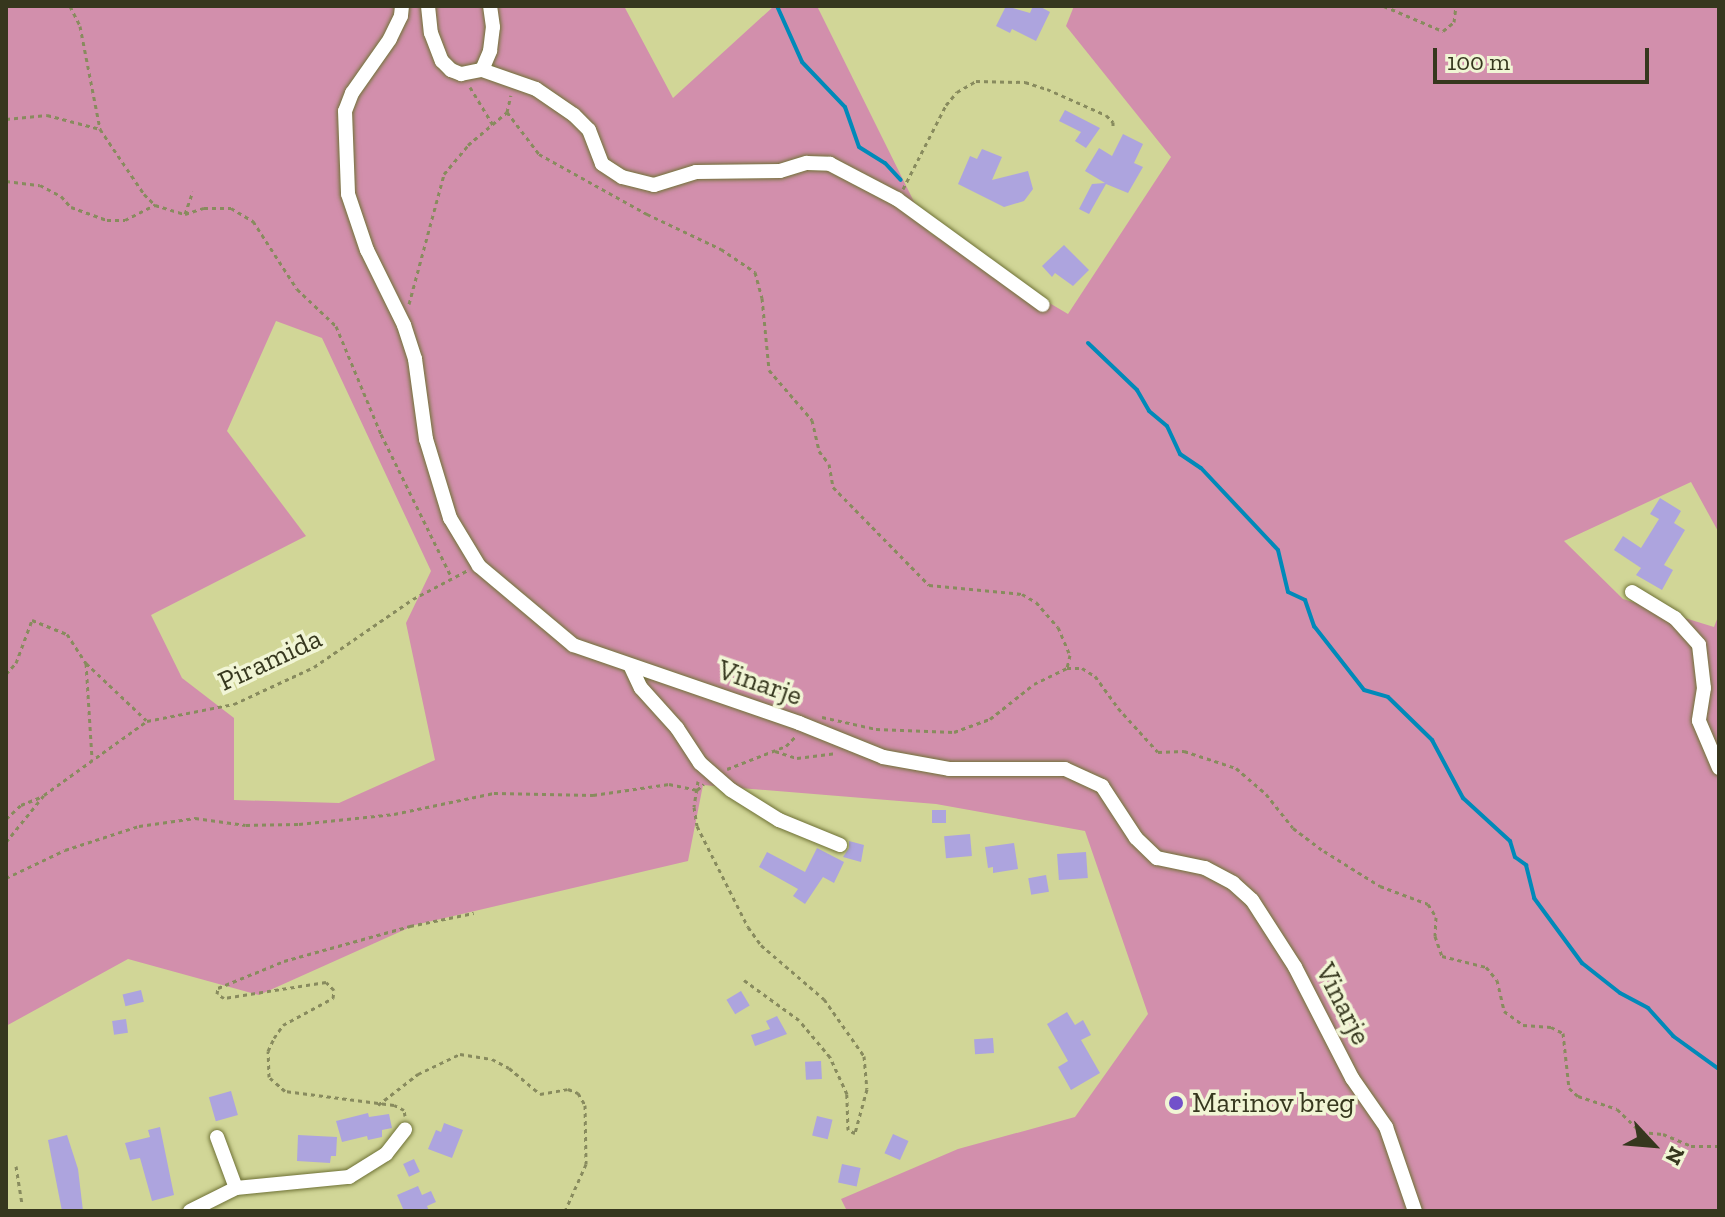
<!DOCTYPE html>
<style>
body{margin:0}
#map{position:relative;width:1725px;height:1217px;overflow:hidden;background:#d1d697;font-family:"Zilla Slab",serif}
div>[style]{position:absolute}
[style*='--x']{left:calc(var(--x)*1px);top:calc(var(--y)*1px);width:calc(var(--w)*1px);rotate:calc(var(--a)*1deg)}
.green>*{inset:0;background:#d28fac}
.stream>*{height:4px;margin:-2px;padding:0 2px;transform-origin:2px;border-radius:2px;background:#008ab9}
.building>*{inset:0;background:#ada4de;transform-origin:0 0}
.path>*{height:3px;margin-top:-1.5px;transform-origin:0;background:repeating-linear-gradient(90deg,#888b5e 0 4px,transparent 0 8px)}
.roads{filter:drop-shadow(0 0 2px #6e7135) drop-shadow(0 0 2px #6e7135)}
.minor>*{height:14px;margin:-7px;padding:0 7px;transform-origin:7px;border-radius:7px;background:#fff}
.dots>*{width:22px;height:22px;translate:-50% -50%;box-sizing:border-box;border:4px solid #f1f5d5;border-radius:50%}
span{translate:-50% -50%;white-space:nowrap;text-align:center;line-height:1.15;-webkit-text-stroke:7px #f1f5d5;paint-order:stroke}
.street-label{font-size:28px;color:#36371e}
.poi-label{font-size:28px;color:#36371e}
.left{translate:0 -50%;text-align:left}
.frame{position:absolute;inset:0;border:8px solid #36371e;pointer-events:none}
.north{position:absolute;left:1613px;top:1105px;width:80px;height:80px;-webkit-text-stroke:6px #f1f5d5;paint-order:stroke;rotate:116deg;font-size:22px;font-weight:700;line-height:32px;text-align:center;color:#36371e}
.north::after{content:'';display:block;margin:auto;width:28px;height:36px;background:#36371e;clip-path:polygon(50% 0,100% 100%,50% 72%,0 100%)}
.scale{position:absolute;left:1433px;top:48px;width:216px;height:36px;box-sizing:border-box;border:4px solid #36371e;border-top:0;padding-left:10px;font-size:24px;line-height:28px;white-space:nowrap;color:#36371e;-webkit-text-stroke:6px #f1f5d5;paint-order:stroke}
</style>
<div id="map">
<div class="green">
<i style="clip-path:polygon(evenodd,6px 6px,624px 6px,673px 98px,774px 6px,817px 6px,929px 232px,1068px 314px,1171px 157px,1066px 26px,1074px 6px,1719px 6px,1719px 533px,1691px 482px,1564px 541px,1623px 599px,1714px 627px,1719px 614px,1719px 1211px,847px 1211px,841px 1199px,958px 1149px,1075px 1117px,1148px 1014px,1085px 831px,936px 804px,703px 785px,688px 861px,415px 925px,259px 995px,128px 959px,6px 1026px,6px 6px,276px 321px,322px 338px,431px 571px,406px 623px,435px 760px,339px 803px,234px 800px,234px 718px,182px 678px,151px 615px,306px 536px,227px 431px,276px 321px)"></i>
</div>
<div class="stream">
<i style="--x:777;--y:6;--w:61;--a:65.9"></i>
<i style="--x:802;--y:62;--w:62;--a:46.3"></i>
<i style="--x:845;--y:107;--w:42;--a:70.7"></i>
<i style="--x:859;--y:147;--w:31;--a:32"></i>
<i style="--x:885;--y:163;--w:23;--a:47"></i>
<i style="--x:1088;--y:343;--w:68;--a:43.8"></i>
<i style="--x:1137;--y:390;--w:24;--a:60"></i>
<i style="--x:1149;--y:411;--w:23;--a:40"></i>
<i style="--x:1167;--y:426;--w:31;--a:65"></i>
<i style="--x:1180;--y:454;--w:25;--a:34"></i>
<i style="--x:1201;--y:468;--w:112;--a:46.8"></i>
<i style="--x:1278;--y:550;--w:43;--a:76.6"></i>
<i style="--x:1288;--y:592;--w:19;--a:25"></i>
<i style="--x:1305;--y:600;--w:28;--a:71"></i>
<i style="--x:1314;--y:626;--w:81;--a:52"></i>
<i style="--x:1364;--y:690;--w:25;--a:16"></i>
<i style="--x:1388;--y:697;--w:62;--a:44.3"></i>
<i style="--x:1432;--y:740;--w:66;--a:61.9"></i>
<i style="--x:1463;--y:798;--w:64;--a:42.5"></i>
<i style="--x:1510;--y:841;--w:17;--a:73"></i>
<i style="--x:1515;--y:857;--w:14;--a:36"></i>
<i style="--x:1526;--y:865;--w:34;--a:76"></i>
<i style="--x:1534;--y:898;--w:81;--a:53.6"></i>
<i style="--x:1582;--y:963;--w:48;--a:38.3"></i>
<i style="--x:1620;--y:993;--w:32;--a:28"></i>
<i style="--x:1648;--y:1008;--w:38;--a:48"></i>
<i style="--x:1673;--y:1036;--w:57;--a:35.7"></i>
</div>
<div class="building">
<i style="clip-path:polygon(1006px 6px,1030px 13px,1033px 6px,1039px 6px,1050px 12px,1036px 41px,1012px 29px,1010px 33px,996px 26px)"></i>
<i style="clip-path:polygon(1065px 110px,1100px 128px,1086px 148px,1075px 141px,1081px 132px,1059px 121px)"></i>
<i style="clip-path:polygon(1123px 134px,1143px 144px,1134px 163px,1143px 167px,1128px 193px,1106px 184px,1089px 214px,1079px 209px,1092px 184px,1105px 183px,1085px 171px,1099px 148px,1112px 156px)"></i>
<i style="clip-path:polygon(982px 149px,1002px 157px,992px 180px,1028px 171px,1033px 189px,1024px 201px,1004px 207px,958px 184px,970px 156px,977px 159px)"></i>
<i style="clip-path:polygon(1064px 245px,1089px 270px,1073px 286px,1055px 273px,1052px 277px,1042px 266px)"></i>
<i style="clip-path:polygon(1660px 498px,1681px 511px,1674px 523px,1685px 530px,1664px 565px,1673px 570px,1662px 590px,1636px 575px,1641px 568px,1614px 550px,1623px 536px,1641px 548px,1659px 519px,1650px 514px)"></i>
<i style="left:932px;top:810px;width:14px;height:13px"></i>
<i style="left:970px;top:834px;width:22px;height:26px;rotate:85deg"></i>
<i style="clip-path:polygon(849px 841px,864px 845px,861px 862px,843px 857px,849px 848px)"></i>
<i style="clip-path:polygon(1014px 843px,1018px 869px,993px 873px,993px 867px,988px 868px,985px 847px)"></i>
<i style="clip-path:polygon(817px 848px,844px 862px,834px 883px,823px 877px,805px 904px,793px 896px,798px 889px,759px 867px,767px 852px,805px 872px)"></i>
<i style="left:1086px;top:852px;width:26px;height:29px;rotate:86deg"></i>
<i style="left:1046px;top:875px;width:17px;height:18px;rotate:80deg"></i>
<i style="left:141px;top:990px;width:12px;height:19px;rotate:76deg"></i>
<i style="left:741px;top:991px;width:17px;height:17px;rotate:59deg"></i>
<i style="clip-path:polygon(1067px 1012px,1075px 1025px,1083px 1020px,1091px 1035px,1081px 1040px,1100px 1073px,1071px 1090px,1058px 1067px,1068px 1061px,1047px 1024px)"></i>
<i style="clip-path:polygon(777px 1016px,787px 1034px,755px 1046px,751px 1035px,770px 1029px,766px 1021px)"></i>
<i style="left:126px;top:1019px;width:14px;height:14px;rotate:82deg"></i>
<i style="left:993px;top:1038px;width:15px;height:19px;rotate:86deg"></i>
<i style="left:821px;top:1061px;width:18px;height:16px;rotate:87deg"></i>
<i style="left:231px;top:1091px;width:25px;height:23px;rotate:74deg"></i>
<i style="clip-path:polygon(368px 1113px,369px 1117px,389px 1114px,392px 1128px,382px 1130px,382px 1137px,368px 1140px,367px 1136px,342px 1142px,336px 1121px)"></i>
<i style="left:817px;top:1116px;width:16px;height:20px;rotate:14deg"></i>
<i style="clip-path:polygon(444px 1123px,463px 1130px,452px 1158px,428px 1149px,436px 1130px,441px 1132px)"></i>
<i style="clip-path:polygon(160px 1127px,174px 1195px,152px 1201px,140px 1158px,130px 1160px,125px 1143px,150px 1137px,148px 1130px)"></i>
<i style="left:893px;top:1134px;width:17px;height:21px;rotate:24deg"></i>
<i style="clip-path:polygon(67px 1135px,78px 1169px,83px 1211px,62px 1211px,48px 1140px)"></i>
<i style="clip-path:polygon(298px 1135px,337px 1137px,336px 1156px,331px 1156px,330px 1163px,297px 1161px)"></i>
<i style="left:414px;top:1159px;width:14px;height:12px;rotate:65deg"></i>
<i style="left:842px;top:1164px;width:19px;height:19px;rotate:12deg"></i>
<i style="clip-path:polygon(418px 1186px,422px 1195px,431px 1191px,436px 1202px,427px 1206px,429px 1211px,404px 1211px,397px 1195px)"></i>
</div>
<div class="path">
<i style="--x:70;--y:6;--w:22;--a:63"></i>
<i style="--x:80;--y:26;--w:105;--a:79"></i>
<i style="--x:1384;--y:6;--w:64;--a:23"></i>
<i style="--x:1443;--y:31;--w:14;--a:-39"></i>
<i style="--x:1454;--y:22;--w:16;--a:-83"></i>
<i style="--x:470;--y:87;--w:44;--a:58.8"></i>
<i style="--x:507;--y:112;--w:53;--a:52.7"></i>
<i style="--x:539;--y:154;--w:124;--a:29.1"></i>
<i style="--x:647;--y:214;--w:82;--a:25.3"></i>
<i style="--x:721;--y:249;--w:41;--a:34.1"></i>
<i style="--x:755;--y:272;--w:27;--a:75"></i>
<i style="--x:762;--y:298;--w:72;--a:84.4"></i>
<i style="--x:769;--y:370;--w:66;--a:49.3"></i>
<i style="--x:812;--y:420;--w:32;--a:77"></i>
<i style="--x:819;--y:451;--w:16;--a:52"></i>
<i style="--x:829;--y:464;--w:23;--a:80"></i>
<i style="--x:833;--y:487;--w:137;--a:45.6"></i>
<i style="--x:929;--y:585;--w:93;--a:5.5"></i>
<i style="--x:1022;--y:594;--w:16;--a:30"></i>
<i style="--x:1036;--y:602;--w:33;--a:49"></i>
<i style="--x:1058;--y:627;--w:30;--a:67"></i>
<i style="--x:1070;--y:655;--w:13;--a:103"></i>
<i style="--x:6;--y:119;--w:41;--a:-5.6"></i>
<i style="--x:47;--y:115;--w:55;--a:14.8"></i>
<i style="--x:100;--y:129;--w:78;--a:55.9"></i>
<i style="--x:144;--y:194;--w:16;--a:45"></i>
<i style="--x:6;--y:181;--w:34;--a:7"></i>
<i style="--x:40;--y:185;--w:24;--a:28"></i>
<i style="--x:61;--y:196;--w:15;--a:48"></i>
<i style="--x:71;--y:207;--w:38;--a:20"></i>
<i style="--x:107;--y:220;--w:18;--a:0"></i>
<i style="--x:125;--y:220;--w:34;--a:-27"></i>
<i style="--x:155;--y:205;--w:31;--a:17"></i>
<i style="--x:185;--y:214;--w:20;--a:-18"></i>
<i style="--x:204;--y:208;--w:27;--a:0"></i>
<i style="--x:231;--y:208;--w:26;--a:31"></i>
<i style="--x:253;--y:221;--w:81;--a:57.1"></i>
<i style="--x:297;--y:289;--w:54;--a:43.5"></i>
<i style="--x:336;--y:326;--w:117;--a:67.4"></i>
<i style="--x:381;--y:434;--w:158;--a:63.8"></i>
<i style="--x:903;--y:189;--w:94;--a:-62.9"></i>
<i style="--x:946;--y:105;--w:17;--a:-50"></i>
<i style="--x:957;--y:92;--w:22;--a:-30"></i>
<i style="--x:976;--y:81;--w:49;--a:1.2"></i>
<i style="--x:1025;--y:82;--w:23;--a:18"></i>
<i style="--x:1047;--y:89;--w:64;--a:23.8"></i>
<i style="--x:1106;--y:115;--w:10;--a:45"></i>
<i style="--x:1113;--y:122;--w:7;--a:90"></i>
<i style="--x:185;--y:214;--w:24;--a:-71"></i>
<i style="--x:409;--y:304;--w:135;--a:-74.9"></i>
<i style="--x:444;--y:174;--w:38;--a:-50"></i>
<i style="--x:468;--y:145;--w:51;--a:-40.2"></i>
<i style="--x:507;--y:112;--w:17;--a:-77"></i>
<i style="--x:86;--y:663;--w:96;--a:86.4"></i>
<i style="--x:6;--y:674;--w:15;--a:-48"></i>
<i style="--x:16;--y:663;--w:46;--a:-69.6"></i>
<i style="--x:32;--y:620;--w:38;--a:22"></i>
<i style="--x:67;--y:634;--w:35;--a:57"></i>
<i style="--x:86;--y:663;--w:83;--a:43.5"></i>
<i style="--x:822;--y:717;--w:55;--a:12.5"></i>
<i style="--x:876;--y:729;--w:78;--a:2.2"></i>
<i style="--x:954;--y:732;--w:38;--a:-20"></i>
<i style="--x:990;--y:719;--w:56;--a:-38.5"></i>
<i style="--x:1034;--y:684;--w:37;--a:-26"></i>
<i style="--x:1067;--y:668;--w:15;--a:0"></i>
<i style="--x:1082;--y:668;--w:15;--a:32"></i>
<i style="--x:1095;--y:676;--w:39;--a:54"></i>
<i style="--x:1118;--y:708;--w:59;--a:47.7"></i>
<i style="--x:1158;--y:752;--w:26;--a:-2"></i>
<i style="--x:1184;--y:751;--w:55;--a:18.1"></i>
<i style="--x:1236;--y:768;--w:40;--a:41"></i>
<i style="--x:1266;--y:794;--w:43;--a:51.5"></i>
<i style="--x:1293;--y:828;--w:39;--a:37"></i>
<i style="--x:1324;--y:851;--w:66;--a:32"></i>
<i style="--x:1380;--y:886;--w:51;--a:20.6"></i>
<i style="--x:1428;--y:904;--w:15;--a:58"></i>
<i style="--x:1436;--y:917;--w:19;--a:93"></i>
<i style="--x:1435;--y:936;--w:21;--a:71"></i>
<i style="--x:1442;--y:956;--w:45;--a:14"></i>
<i style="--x:1486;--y:967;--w:17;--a:50"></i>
<i style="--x:1497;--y:980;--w:32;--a:77"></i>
<i style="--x:1504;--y:1011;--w:24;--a:36"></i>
<i style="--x:1523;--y:1025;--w:28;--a:4"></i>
<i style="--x:1551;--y:1027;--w:13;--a:27"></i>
<i style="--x:1563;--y:1033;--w:55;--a:83.8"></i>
<i style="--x:1569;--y:1088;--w:12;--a:42"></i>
<i style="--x:1578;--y:1096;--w:41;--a:18.4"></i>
<i style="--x:1617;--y:1109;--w:33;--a:44"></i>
<i style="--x:1641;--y:1132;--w:22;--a:5"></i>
<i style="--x:1663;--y:1134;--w:30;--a:23"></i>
<i style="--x:1691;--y:1146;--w:28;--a:0"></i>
<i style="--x:775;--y:751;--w:23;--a:18"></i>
<i style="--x:797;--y:758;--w:40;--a:-7.1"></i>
<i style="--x:727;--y:769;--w:63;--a:-21.3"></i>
<i style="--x:786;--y:746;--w:13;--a:-45"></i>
<i style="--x:698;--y:781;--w:26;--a:99"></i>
<i style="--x:694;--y:807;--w:19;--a:81"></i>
<i style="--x:697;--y:826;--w:113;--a:63.2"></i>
<i style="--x:748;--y:927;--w:22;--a:54"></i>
<i style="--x:761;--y:945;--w:83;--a:40.6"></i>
<i style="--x:824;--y:999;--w:70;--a:54.9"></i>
<i style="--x:864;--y:1056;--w:33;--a:85"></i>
<i style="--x:867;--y:1089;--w:46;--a:105.3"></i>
<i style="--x:855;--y:1133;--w:8;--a:-157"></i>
<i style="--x:848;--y:1130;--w:36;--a:-92"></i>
<i style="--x:847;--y:1094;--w:41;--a:-114.7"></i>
<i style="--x:830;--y:1057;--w:48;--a:-130"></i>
<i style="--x:799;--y:1020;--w:68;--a:-144"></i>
<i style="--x:6;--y:819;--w:21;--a:-43"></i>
<i style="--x:21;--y:805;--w:22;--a:-22"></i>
<i style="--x:6;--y:842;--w:60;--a:-51"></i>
<i style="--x:44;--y:795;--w:127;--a:-35.7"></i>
<i style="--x:147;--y:721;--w:89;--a:-11.1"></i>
<i style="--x:234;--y:704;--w:88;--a:-24.8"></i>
<i style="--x:314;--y:667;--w:120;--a:-34.5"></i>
<i style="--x:413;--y:599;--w:62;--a:-27.8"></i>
<i style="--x:6;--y:878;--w:65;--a:-25.4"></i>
<i style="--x:65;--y:850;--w:78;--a:-18"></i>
<i style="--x:139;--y:826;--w:57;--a:-8.1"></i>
<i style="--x:195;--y:818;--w:51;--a:7.8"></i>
<i style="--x:246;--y:825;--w:53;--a:-1.1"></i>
<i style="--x:299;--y:824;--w:96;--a:-6"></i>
<i style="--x:394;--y:814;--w:102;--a:-11.9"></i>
<i style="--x:494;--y:793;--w:99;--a:1.2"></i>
<i style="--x:593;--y:795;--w:77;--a:-8.2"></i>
<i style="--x:669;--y:784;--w:29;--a:12"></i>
<i style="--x:697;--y:790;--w:9;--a:-41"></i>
<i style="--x:378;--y:1105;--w:51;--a:-37.8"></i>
<i style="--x:418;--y:1074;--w:47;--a:-25.5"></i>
<i style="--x:460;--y:1054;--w:32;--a:9"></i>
<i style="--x:492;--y:1059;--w:19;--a:28"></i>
<i style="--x:509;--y:1068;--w:40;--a:40"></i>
<i style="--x:540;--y:1094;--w:28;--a:-10"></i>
<i style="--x:568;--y:1089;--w:11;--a:22"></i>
<i style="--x:578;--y:1093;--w:14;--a:60"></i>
<i style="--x:585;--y:1105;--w:59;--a:89"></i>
<i style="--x:586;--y:1164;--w:51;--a:114.1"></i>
<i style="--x:405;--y:1116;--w:6;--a:-99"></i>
<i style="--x:404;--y:1110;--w:11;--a:-153"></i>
<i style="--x:394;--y:1105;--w:110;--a:-172.7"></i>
<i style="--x:285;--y:1091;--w:21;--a:-139"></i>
<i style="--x:269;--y:1077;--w:26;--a:-92"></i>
<i style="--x:268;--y:1051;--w:14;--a:-65"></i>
<i style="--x:274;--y:1038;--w:16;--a:-55"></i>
<i style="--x:283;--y:1025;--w:57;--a:-28.4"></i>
<i style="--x:333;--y:998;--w:8;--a:-83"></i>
<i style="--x:334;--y:990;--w:11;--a:-135"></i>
<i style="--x:326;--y:982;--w:103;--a:171.1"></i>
<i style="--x:224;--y:998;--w:8;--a:-150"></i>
<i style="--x:217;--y:994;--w:6;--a:-81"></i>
<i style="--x:218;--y:988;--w:71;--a:-22.2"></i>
<i style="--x:284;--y:961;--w:131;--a:-15.5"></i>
<i style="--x:410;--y:926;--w:65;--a:-11.5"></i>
<i style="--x:16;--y:1166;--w:37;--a:81"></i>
</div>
<div class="roads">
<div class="minor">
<i style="--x:402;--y:6;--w:10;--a:96"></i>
<i style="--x:401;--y:16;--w:25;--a:116"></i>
<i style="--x:390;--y:39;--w:66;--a:125.1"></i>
<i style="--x:352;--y:93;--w:19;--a:111"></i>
<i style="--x:345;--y:111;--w:83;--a:87.9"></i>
<i style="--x:348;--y:194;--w:59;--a:71.3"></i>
<i style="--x:367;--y:250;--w:84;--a:63.7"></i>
<i style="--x:404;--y:325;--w:36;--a:72"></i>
<i style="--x:415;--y:359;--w:81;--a:82.2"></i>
<i style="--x:426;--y:439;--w:83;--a:73.1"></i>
<i style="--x:450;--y:518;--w:56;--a:58.9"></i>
<i style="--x:479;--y:566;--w:123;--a:40"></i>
<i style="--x:573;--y:645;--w:239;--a:19"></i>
<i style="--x:799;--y:723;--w:91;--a:22"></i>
<i style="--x:883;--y:757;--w:67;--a:10.3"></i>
<i style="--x:949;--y:769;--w:116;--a:0"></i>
<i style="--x:1065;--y:769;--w:41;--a:24.7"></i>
<i style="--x:1102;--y:786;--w:62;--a:56.8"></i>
<i style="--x:1136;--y:838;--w:29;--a:44"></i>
<i style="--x:1157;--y:858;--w:49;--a:11.8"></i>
<i style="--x:1205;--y:868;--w:32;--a:28"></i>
<i style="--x:1233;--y:883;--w:25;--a:42"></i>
<i style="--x:1252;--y:900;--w:80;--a:57.3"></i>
<i style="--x:1295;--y:967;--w:125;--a:62.8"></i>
<i style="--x:1352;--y:1078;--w:60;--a:55.2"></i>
<i style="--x:1386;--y:1127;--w:89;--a:71"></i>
<i style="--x:428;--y:6;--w:27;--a:84"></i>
<i style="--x:431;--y:33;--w:30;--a:69"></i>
<i style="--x:442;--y:61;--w:13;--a:45"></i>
<i style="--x:451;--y:70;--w:11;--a:22"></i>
<i style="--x:461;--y:74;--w:21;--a:-11"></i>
<i style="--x:482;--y:70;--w:21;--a:-67"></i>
<i style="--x:490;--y:51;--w:24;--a:-83"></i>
<i style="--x:493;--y:27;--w:21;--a:-98"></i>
<i style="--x:482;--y:70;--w:57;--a:19.4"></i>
<i style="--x:536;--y:89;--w:46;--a:34.4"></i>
<i style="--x:574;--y:115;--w:21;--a:45"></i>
<i style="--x:589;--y:130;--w:36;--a:69"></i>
<i style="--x:602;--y:164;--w:24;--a:33"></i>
<i style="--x:622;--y:177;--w:33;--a:14"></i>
<i style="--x:654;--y:185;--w:44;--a:-17.2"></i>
<i style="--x:696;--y:172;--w:84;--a:-0.7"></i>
<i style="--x:780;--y:171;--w:28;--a:-17"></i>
<i style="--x:807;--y:163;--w:23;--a:2"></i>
<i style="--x:830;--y:164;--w:76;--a:27.6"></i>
<i style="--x:897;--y:199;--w:180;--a:36"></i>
<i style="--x:1632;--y:592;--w:50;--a:31.2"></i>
<i style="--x:1675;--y:618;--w:36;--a:48"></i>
<i style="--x:1699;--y:645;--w:43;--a:83.4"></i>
<i style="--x:1704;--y:688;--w:33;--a:99"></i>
<i style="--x:1699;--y:721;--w:51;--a:66.9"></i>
<i style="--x:631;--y:667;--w:23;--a:65"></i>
<i style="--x:641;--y:688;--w:54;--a:48"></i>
<i style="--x:677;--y:728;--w:42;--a:56.7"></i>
<i style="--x:700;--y:763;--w:41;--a:41.1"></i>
<i style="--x:731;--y:790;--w:57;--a:32"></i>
<i style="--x:779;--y:820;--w:66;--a:22.3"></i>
<i style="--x:217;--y:1137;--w:54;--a:69.6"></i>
<i style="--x:190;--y:1211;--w:51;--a:-26.6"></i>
<i style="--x:236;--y:1188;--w:114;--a:-5.6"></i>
<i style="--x:349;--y:1177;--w:44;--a:-31.9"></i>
<i style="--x:386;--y:1154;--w:31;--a:-52"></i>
</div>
</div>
<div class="dots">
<i style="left:1176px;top:1103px;background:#7251ca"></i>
</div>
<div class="street-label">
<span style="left:270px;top:660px;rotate:-25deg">Piramida</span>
<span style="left:760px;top:683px;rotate:19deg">Vinarje</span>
<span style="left:1343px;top:1004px;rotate:63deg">Vinarje</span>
</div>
<div class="poi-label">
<span class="left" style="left:1192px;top:1103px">Marinov breg</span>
</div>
<div class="frame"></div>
<div class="north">N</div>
<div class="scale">100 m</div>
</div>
